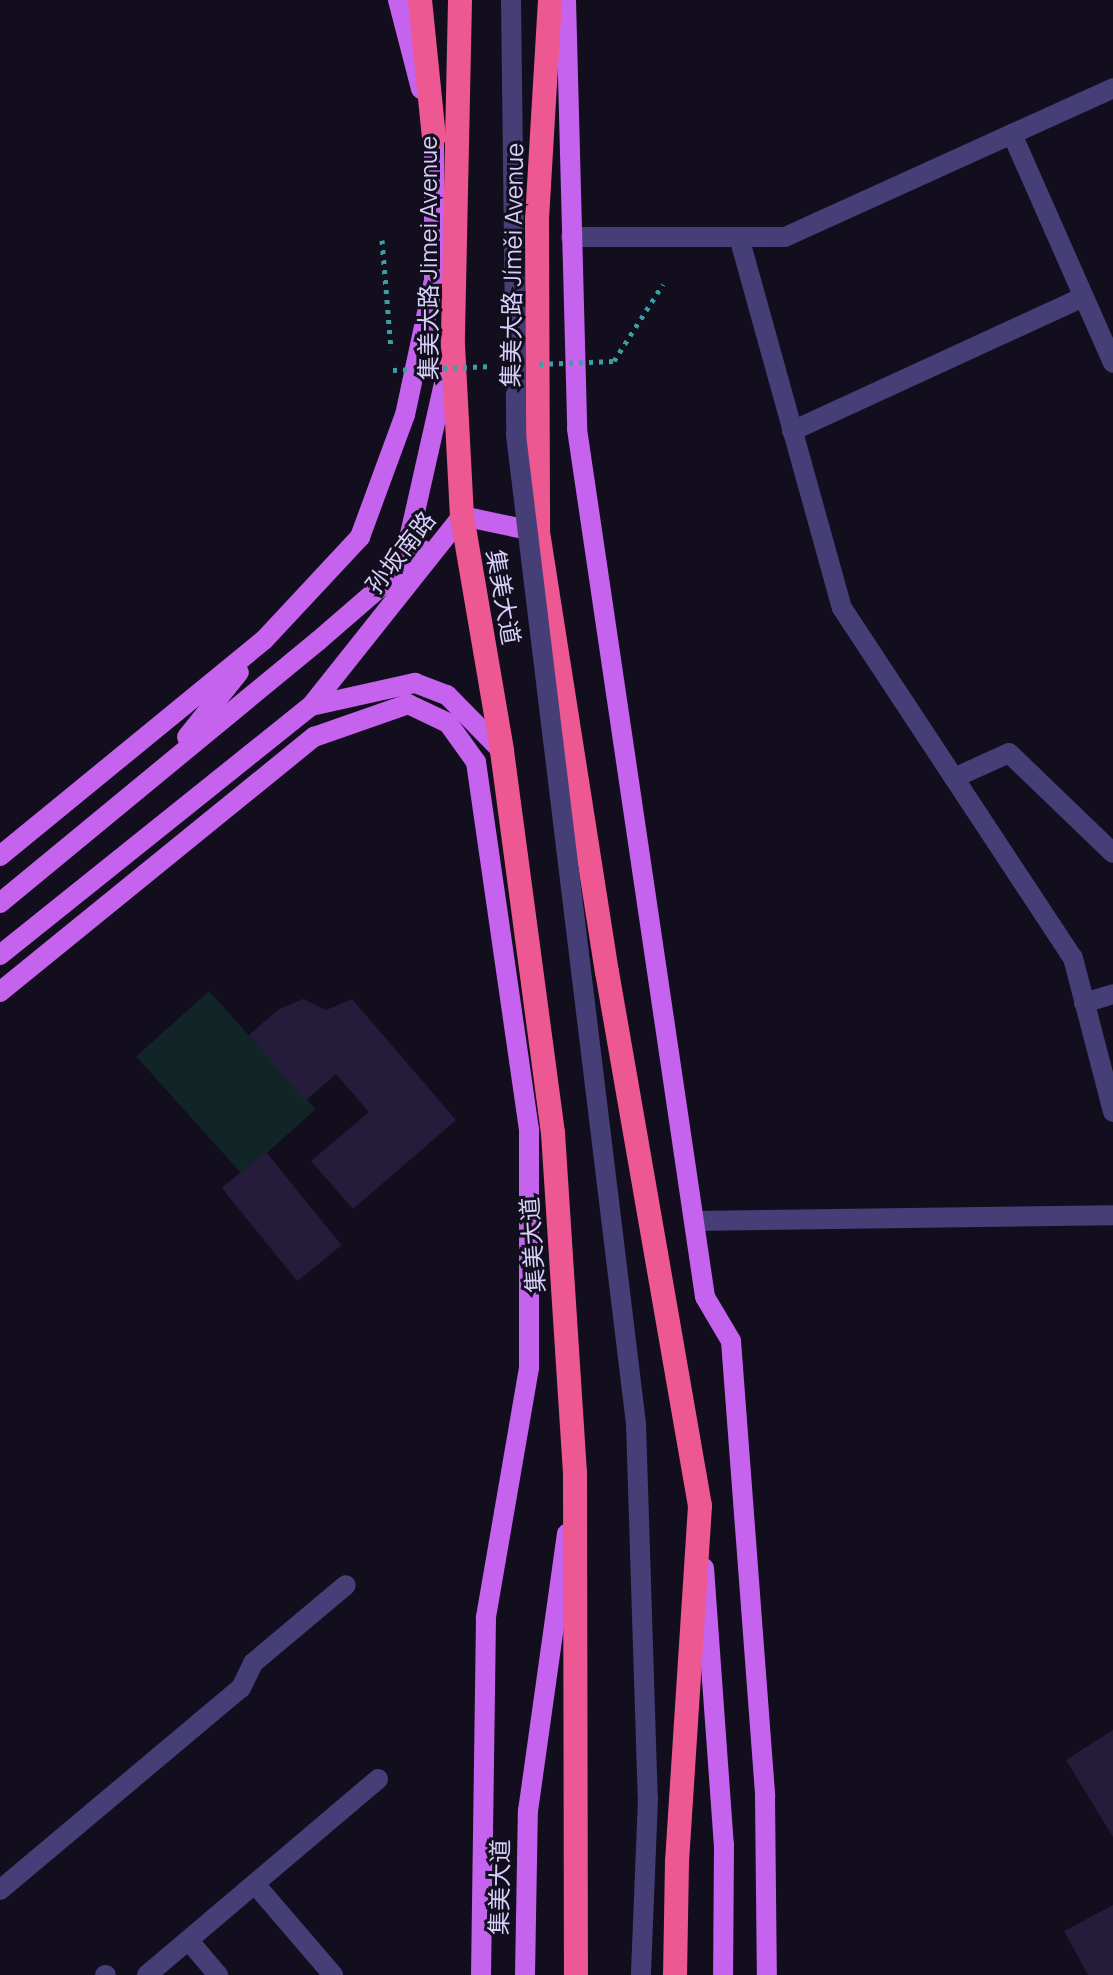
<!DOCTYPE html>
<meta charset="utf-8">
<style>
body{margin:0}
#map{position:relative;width:1113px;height:1975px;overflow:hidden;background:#120e1d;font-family:Manrope,"Noto Sans SC",sans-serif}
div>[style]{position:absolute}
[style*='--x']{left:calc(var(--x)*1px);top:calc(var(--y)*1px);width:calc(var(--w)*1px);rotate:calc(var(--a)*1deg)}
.green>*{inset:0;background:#122526;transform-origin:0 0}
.building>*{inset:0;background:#251c3c;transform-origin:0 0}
.path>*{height:5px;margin-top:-2.5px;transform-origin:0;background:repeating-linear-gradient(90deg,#3aa0a3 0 4px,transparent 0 10px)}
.minor>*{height:20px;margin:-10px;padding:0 10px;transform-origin:10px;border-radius:10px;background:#453e77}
.major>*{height:20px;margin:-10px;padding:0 10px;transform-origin:10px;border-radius:10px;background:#c562ee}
.highway>*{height:24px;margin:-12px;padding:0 12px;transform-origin:12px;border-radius:12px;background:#ed5792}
.path-bridge>*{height:5px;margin-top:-2.5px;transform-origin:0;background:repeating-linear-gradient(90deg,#3aa0a3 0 4px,transparent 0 10px)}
.minor-bridge>*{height:20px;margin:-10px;padding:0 10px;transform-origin:10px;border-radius:10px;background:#453e77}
span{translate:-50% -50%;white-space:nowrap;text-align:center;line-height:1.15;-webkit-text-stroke:6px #120e1d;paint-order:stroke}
.street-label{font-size:24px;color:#d7cffa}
</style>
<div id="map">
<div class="green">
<i style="left:209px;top:991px;width:159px;height:98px;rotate:48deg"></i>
</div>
<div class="building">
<i style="clip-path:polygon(303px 999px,326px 1010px,352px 999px,456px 1120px,353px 1209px,311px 1161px,369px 1112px,336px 1074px,305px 1101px,249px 1035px,279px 1009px)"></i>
<i style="left:266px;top:1152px;width:120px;height:57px;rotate:51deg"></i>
<i style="clip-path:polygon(1113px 1730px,1113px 1837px,1066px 1760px)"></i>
<i style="clip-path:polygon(1113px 1905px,1113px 1975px,1088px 1975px,1064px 1931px)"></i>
</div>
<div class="path">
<i style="--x:382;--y:240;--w:110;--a:85.3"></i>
<i style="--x:614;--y:361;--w:91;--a:-57.5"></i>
</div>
<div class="minor">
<i style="--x:1012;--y:134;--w:250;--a:66.2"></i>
<i style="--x:571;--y:237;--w:214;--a:0"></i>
<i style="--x:785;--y:237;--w:360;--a:-24.4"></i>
<i style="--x:739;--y:237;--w:385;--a:74.5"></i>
<i style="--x:842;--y:608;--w:419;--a:56.6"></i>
<i style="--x:1073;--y:958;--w:159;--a:75.4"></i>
<i style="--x:792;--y:431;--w:321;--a:-24.7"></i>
<i style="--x:954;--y:778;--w:60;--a:-24.4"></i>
<i style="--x:1009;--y:753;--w:144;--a:43.9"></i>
<i style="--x:1084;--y:1003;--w:30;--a:-17"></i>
<i style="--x:694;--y:1221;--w:419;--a:-0.8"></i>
<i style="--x:255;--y:1884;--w:120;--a:49.4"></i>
<i style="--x:0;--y:1890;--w:314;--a:-40"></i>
<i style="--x:241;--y:1688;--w:28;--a:-64"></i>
<i style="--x:253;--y:1663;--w:121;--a:-40"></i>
<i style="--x:189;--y:1941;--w:45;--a:49.5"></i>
<i style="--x:105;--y:1975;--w:1;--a:0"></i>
<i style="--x:147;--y:1975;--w:303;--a:-40.3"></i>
</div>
<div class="major">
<i style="--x:398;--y:0;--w:92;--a:75.5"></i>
<i style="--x:566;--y:0;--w:429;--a:88.5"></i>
<i style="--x:577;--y:429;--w:877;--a:81.61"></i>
<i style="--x:705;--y:1297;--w:51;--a:59.4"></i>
<i style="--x:731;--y:1341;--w:457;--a:85.7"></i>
<i style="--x:765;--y:1797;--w:178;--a:89.4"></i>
<i style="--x:462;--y:516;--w:78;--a:11.9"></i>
<i style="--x:389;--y:564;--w:28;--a:-48"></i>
<i style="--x:408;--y:543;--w:187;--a:-77.3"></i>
<i style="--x:311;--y:706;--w:107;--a:-12.5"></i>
<i style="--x:415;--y:683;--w:34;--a:21"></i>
<i style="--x:447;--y:695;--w:78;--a:45.5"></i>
<i style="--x:187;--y:737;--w:83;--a:-51.3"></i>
<i style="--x:0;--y:856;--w:341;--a:-39.3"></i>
<i style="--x:264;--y:640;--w:141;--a:-47"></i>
<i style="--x:360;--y:537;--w:130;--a:-69.8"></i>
<i style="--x:405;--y:415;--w:138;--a:-77.9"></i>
<i style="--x:434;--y:280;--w:143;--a:-90"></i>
<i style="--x:434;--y:137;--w:13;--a:-103"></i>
<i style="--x:0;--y:903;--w:412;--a:-39.5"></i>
<i style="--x:318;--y:641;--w:139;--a:-40.9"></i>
<i style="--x:0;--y:955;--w:398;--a:-38.7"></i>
<i style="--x:311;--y:706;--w:243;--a:-51.5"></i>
<i style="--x:0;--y:992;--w:405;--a:-39.1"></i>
<i style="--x:314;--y:737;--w:100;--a:-19.3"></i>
<i style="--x:408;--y:704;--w:44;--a:25.4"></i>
<i style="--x:448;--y:723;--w:48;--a:54.3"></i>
<i style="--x:476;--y:762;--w:372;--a:81.8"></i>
<i style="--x:529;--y:1130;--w:238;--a:90"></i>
<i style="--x:529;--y:1368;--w:254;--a:99.8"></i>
<i style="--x:486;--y:1618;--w:357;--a:90.8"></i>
<i style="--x:704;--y:1568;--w:277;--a:85.9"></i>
<i style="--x:724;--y:1844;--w:131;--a:90.4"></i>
<i style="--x:525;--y:1975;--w:164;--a:-89"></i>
<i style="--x:528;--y:1811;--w:280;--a:-82"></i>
</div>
<div class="highway">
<i style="--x:420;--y:0;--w:138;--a:84.2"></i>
<i style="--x:460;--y:0;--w:345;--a:91.2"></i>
<i style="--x:453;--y:345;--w:171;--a:87"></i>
<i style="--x:462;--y:516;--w:238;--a:80.3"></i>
<i style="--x:502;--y:751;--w:385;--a:82.4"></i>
<i style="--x:553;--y:1133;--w:342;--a:86.3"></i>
<i style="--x:575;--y:1474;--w:501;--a:89.89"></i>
<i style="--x:550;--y:0;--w:219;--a:93.4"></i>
<i style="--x:537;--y:219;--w:313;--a:89.8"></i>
<i style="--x:538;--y:532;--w:445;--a:81.1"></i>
<i style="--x:607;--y:972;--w:542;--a:80.12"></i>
<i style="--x:700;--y:1506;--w:357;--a:93.7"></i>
<i style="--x:677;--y:1862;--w:113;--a:91"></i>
</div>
<div class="path-bridge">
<i style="--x:539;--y:364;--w:75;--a:-2.3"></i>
<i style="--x:393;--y:370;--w:100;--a:-2.3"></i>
</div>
<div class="minor-bridge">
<i style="--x:511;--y:0;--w:435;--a:89.3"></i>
<i style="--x:516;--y:435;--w:996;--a:83.08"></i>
<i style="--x:636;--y:1424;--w:374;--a:88.2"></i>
<i style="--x:648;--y:1798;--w:177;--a:92.3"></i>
</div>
<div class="street-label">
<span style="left:428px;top:258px;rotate:-90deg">集美大路 Jimei Avenue</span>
<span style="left:512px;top:265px;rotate:-89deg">集美大路 Jíměi Avenue</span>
<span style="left:400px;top:552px;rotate:-52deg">孙坂南路</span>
<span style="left:504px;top:597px;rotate:80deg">集美大道</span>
<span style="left:532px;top:1245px;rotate:-94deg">集美大道</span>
<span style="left:499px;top:1887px;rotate:-89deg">集美大道</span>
</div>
</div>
